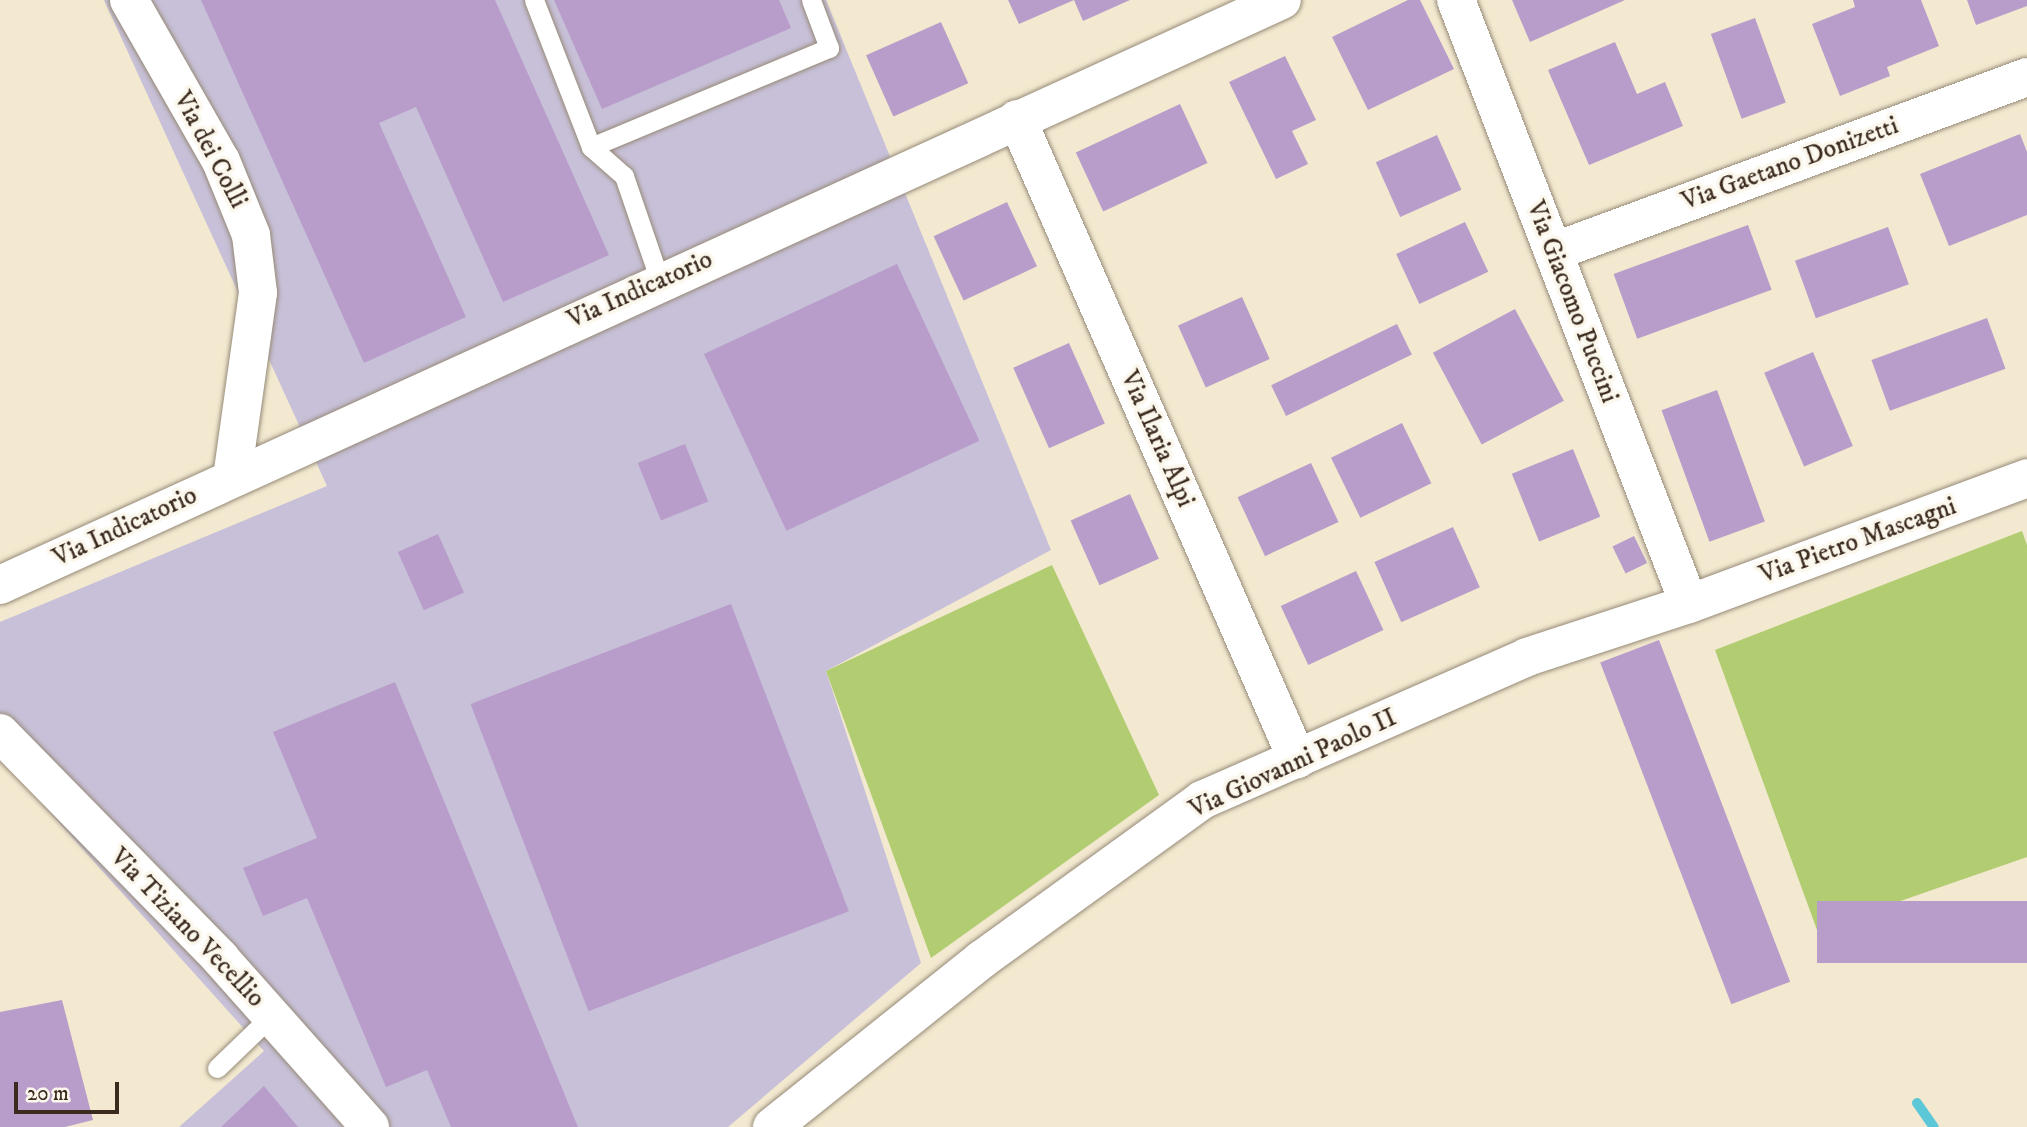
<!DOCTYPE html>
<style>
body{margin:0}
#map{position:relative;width:2027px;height:1127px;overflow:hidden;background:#f2e9d0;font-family:"IM FELL DW Pica",serif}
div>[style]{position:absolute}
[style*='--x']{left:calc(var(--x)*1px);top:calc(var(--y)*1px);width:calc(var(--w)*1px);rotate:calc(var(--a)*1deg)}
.industrial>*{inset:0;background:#c7c0d8}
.green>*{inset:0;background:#b2cc71}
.stream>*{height:10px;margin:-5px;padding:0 5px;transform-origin:5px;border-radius:5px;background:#5cc7d6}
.building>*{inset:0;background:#b89dca;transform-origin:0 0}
.roads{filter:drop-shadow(0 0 2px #968a77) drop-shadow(0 0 2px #968a77)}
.lane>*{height:19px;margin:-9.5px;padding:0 9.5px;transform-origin:9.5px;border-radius:9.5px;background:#fff}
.street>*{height:38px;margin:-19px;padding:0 19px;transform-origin:19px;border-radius:19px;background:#fff}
.secondary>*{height:38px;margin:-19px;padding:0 19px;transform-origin:19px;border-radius:19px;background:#fff}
span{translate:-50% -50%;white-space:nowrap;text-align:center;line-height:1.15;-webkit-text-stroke:7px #fbf7ec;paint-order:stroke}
.street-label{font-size:26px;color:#3b2a1e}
.scale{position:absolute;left:14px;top:1082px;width:105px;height:32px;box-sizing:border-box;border:4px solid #3b2a1e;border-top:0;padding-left:9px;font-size:21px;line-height:24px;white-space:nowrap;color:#3b2a1e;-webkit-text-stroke:5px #fbf7ec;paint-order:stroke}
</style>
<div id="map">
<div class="industrial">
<i style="clip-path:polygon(104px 0,826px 0,1051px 550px,826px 671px,921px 963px,728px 1127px,179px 1127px,264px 1051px,0 757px,0 622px,327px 486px)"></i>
</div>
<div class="green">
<i style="clip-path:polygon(2022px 531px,2027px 545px,2027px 857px,1817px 930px,1715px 650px)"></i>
<i style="clip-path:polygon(1052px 565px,1159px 795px,931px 958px,826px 671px)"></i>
</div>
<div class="stream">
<i style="--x:1917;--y:1103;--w:29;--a:55"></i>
</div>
<div class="building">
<i style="clip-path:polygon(201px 0,495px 0,609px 255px,503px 302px,416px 107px,379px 123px,466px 317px,364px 363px)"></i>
<i style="clip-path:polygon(554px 0,779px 0,791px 28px,602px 109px)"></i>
<i style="clip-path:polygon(1008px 0,1130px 0,1083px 21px,1074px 0,1019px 24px)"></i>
<i style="clip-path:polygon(1408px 0,1420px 0,1454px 69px,1368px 110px,1332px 37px)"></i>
<i style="clip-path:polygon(1512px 0,1625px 0,1530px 42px)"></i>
<i style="clip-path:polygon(1853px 0,1921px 0,1939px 46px,1887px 67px,1890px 76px,1840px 96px,1812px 24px,1855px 7px)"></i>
<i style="clip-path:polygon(1967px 0,2027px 0,2027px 6px,1976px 25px)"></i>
<i style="left:1755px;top:18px;width:90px;height:47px;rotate:70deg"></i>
<i style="left:941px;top:22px;width:67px;height:82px;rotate:66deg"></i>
<i style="clip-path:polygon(1615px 42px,1637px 94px,1665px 82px,1683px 126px,1589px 165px,1548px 70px)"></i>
<i style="clip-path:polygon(1285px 56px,1316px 120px,1292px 131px,1308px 164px,1276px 179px,1229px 82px)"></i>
<i style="left:1180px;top:104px;width:65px;height:115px;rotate:65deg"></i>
<i style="clip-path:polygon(2020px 134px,2027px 152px,2027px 215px,1949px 246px,1920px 174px)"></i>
<i style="left:1437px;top:135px;width:60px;height:67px;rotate:66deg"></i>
<i style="left:1007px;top:202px;width:71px;height:81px;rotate:65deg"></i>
<i style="left:1465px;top:222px;width:55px;height:76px;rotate:65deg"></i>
<i style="left:1748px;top:225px;width:69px;height:143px;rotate:70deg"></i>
<i style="left:1888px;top:227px;width:61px;height:99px;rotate:70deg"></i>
<i style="left:897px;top:264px;width:195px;height:213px;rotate:65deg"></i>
<i style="left:1242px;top:297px;width:68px;height:70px;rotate:66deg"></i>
<i style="left:1515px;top:309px;width:104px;height:93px;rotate:62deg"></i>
<i style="left:1987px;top:318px;width:54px;height:123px;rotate:70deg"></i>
<i style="left:1397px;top:324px;width:34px;height:140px;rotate:64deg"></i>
<i style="left:1069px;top:343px;width:88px;height:61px;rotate:66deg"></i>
<i style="left:1813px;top:352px;width:102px;height:53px;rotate:67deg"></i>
<i style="left:1717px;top:390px;width:140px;height:59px;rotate:70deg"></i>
<i style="left:1402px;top:423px;width:67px;height:79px;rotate:64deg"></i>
<i style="left:685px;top:444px;width:62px;height:51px;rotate:68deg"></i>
<i style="left:1573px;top:449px;width:73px;height:66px;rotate:68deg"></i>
<i style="left:1311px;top:463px;width:65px;height:81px;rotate:65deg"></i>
<i style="left:1130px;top:494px;width:71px;height:65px;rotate:66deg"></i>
<i style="left:1453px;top:527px;width:66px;height:86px;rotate:66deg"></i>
<i style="left:438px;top:534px;width:64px;height:44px;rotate:66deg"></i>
<i style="left:1634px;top:536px;width:30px;height:24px;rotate:64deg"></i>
<i style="left:1356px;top:571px;width:65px;height:83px;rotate:65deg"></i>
<i style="left:731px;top:604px;width:329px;height:279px;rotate:69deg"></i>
<i style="left:1659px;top:640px;width:366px;height:63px;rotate:69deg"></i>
<i style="clip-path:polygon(395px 682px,578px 1127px,451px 1127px,427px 1070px,386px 1087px,307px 898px,263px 916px,243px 868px,317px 838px,273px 732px)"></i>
<i style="left:2027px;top:901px;width:62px;height:210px;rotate:90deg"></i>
<i style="clip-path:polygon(62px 1000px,93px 1120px,65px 1127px,0 1127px,0 1012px)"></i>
<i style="clip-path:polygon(264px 1086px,298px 1127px,221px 1127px)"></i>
</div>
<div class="roads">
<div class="lane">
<i style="--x:534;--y:0;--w:158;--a:68.8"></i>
<i style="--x:591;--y:147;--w:44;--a:41.3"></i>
<i style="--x:624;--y:176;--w:111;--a:71.1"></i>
<i style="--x:591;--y:147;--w:258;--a:-22.6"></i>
<i style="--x:829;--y:48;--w:51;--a:-110.6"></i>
<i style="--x:217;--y:1068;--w:75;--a:-43.9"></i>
</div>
<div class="street">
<i style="--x:1456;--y:0;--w:647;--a:68.91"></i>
<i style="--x:1017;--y:119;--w:699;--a:66.37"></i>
<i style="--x:1553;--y:252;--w:505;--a:-20.26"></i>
<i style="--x:0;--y:733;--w:315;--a:45.6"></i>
<i style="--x:220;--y:958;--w:226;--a:48.4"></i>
<i style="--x:772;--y:1127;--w:268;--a:-38.6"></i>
<i style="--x:981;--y:960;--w:273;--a:-35.9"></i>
<i style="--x:1202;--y:800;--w:355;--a:-23.7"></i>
<i style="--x:1527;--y:657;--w:170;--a:-18.1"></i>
<i style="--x:1689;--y:604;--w:361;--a:-20.4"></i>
</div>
<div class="secondary">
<i style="--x:129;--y:0;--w:185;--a:60.3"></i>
<i style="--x:221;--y:161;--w:80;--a:67.9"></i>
<i style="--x:251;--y:235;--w:58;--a:83.1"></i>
<i style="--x:258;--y:293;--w:186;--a:98"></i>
<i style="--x:0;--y:585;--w:1409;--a:-24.53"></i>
</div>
</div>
<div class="street-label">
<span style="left:210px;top:150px;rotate:62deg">Via dei Colli</span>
<span style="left:1790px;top:164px;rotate:-20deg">Via Gaetano Donizetti</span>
<span style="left:640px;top:290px;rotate:-24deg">Via Indicatorio</span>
<span style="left:1572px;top:302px;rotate:69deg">Via Giacomo Puccini</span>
<span style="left:1157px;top:439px;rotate:66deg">Via Ilaria Alpi</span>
<span style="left:125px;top:527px;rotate:-25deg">Via Indicatorio</span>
<span style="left:1858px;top:541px;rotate:-20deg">Via Pietro Mascagni</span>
<span style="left:1293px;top:764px;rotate:-25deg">Via Giovanni Paolo II</span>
<span style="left:187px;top:928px;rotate:46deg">Via Tiziano Vecellio</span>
</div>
<div class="scale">20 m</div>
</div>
